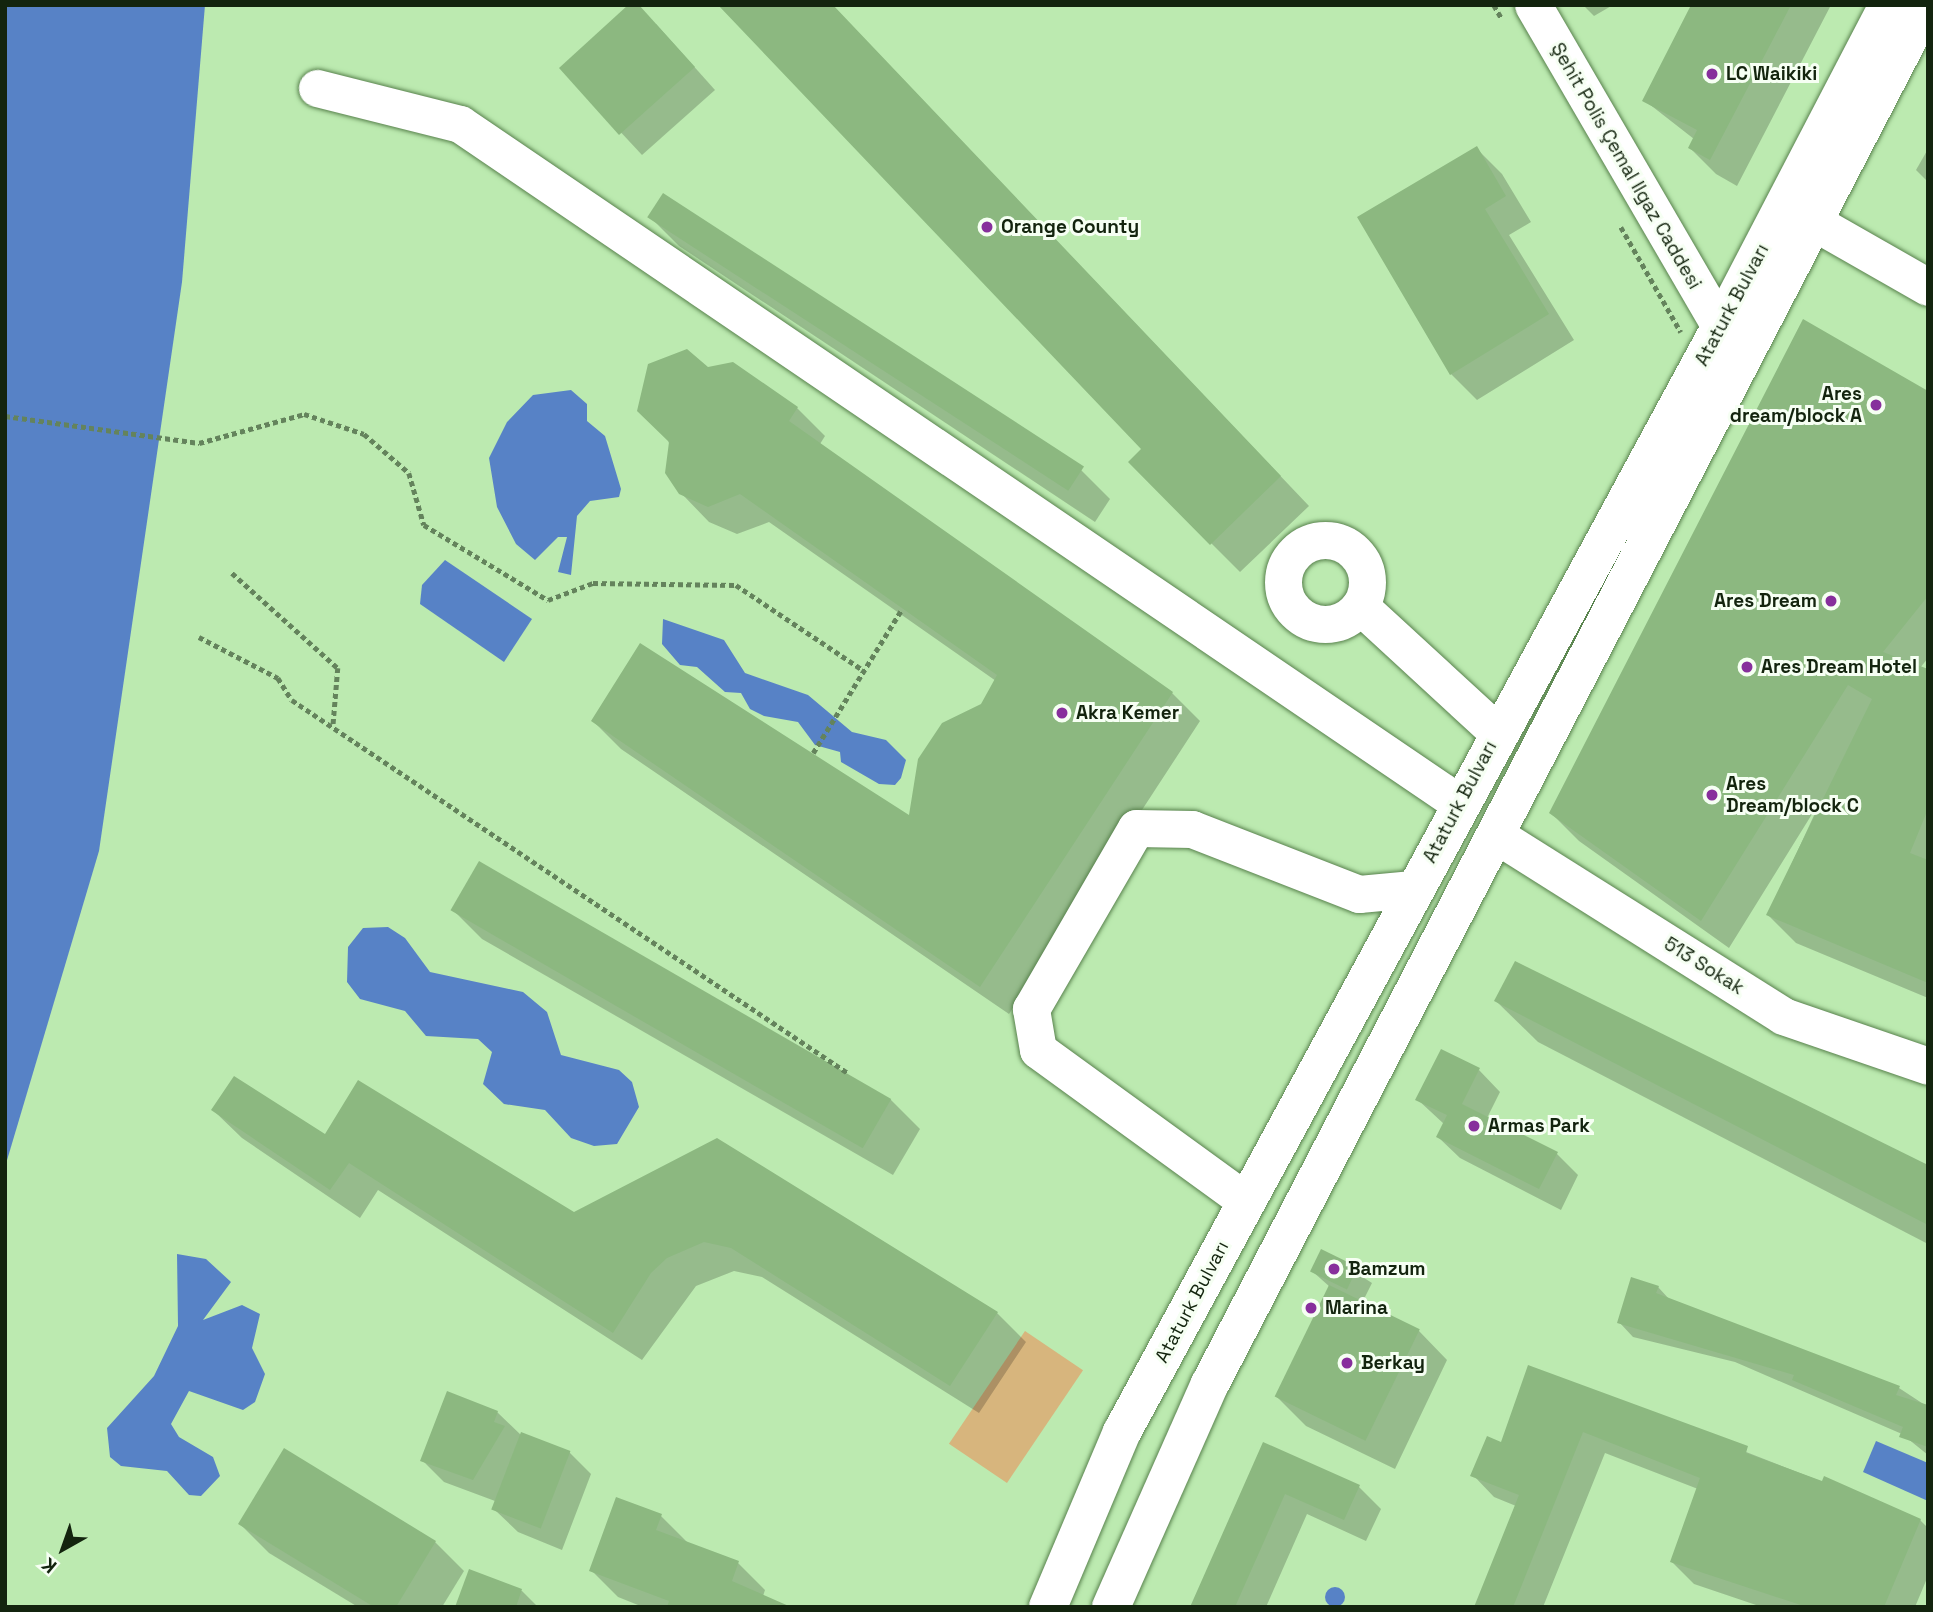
<!DOCTYPE html>
<meta charset="utf-8">
<style>
body{margin:0}
#map{position:relative;width:1933px;height:1612px;overflow:hidden;background:#bceab0;font-family:"Space Grotesk",sans-serif}
div>[style]{position:absolute}
[style*='--x']{left:calc(var(--x)*1px);top:calc(var(--y)*1px);width:calc(var(--w)*1px);rotate:calc(var(--a)*1deg)}
.green>*{inset:0;background:#d7b57d;transform-origin:0 0}
.water>*{inset:0;background:#5782c6}
.round{border-radius:50%}
.shadow>*{inset:0;background:#0003}
.building>*{inset:0;background:#8cb880;transform-origin:0 0}
.path>*{height:4.5px;margin-top:-2.25px;transform-origin:0;background:repeating-linear-gradient(90deg,#64835c 0 5px,transparent 0 8.5px)}
.roads{filter:drop-shadow(0 0 2px #58824d) drop-shadow(0 0 2px #58824d)}
.minor>*{height:37px;margin:-18.5px;padding:0 18.5px;transform-origin:18.5px;border-radius:18.5px;background:#fff}
.minor>.ring{margin:-18.5px;padding:0;box-sizing:content-box;background:none;border:37px solid #fff;border-radius:50%}
.major>*{height:38px;margin:-19px;padding:0 19px;transform-origin:19px;border-radius:19px;background:#fff}
.dots>*{width:19px;height:19px;translate:-50% -50%;box-sizing:border-box;border:4px solid #f6fff3;border-radius:50%}
span{translate:-50% -50%;white-space:nowrap;text-align:center;line-height:1.15;-webkit-text-stroke:6px #f6fff3;paint-order:stroke}
.poi-label{font-size:19px;color:#13240e;font-weight:700}
.left{translate:0 -50%;text-align:left}
.right{translate:-100% -50%;text-align:right}
.street-label{font-size:19px;color:#13240e}
.frame{position:absolute;inset:0;border:7px solid #13240e;pointer-events:none}
.north{position:absolute;left:28px;top:1514px;width:70px;height:70px;-webkit-text-stroke:5px #f6fff3;paint-order:stroke;rotate:220deg;font-size:19px;font-weight:700;line-height:28px;text-align:center;color:#13240e}
.north::after{content:'';display:block;margin:auto;width:24px;height:32px;background:#13240e;clip-path:polygon(50% 0,100% 100%,50% 72%,0 100%)}
</style>
<div id="map">
<div class="green">
<i style="left:1025px;top:1331px;width:70px;height:136px;rotate:34deg"></i>
</div>
<div class="water">
<i style="clip-path:polygon(5px 5px,205px 5px,182px 282px,99px 851px,5px 1167px)"></i>
<i style="clip-path:polygon(571px 390px,587px 404px,587px 421px,605px 436px,621px 489px,619px 497px,590px 501px,577px 516px,571px 575px,558px 572px,567px 537px,558px 537px,535px 560px,516px 544px,497px 507px,489px 458px,507px 422px,533px 395px)"></i>
<i style="clip-path:polygon(445px 560px,532px 619px,504px 662px,420px 604px,422px 585px)"></i>
<i style="clip-path:polygon(663px 619px,724px 640px,745px 673px,808px 695px,852px 732px,886px 740px,906px 760px,901px 778px,895px 785px,879px 784px,841px 762px,840px 752px,815px 745px,798px 722px,764px 716px,750px 709px,741px 693px,725px 692px,697px 667px,680px 665px,662px 644px)"></i>
<i style="clip-path:polygon(388px 927px,405px 938px,430px 972px,523px 992px,547px 1012px,561px 1055px,619px 1070px,632px 1082px,639px 1107px,617px 1144px,594px 1146px,571px 1138px,545px 1110px,504px 1104px,483px 1084px,492px 1052px,478px 1039px,426px 1036px,405px 1011px,360px 999px,347px 982px,348px 947px,363px 928px)"></i>
<i style="clip-path:polygon(177px 1254px,206px 1259px,231px 1282px,203px 1320px,242px 1305px,260px 1314px,252px 1348px,265px 1374px,255px 1402px,243px 1410px,189px 1391px,171px 1424px,179px 1437px,213px 1457px,220px 1476px,201px 1496px,189px 1495px,167px 1471px,121px 1466px,110px 1457px,107px 1428px,154px 1376px,178px 1326px)"></i>
<i style="clip-path:polygon(1876px 1441px,1928px 1463px,1928px 1501px,1863px 1472px)"></i>
<i class="round" style="left:1325px;top:1587px;width:20px;height:20px"></i>
</div>
<div class="shadow">
<i style="clip-path:polygon(832px 5px,1309px 506px,1240px 572px,1130px 462px,1143px 449px)"></i>
<i style="clip-path:polygon(1583px 5px,1613px 5px,1594px 16px)"></i>
<i style="clip-path:polygon(1692px 5px,1831px 5px,1737px 186px,1716px 174px,1690px 148px,1694px 139px,1644px 100px)"></i>
<i style="clip-path:polygon(656px 24px,715px 90px,642px 155px,561px 68px)"></i>
<i style="clip-path:polygon(1476px 148px,1502px 174px,1531px 222px,1509px 235px,1574px 340px,1477px 400px,1451px 374px)"></i>
<i style="clip-path:polygon(1928px 149px,1928px 182px,1916px 170px)"></i>
<i style="clip-path:polygon(650px 217px,1081px 470px,1110px 499px,1095px 522px,679px 246px)"></i>
<i style="clip-path:polygon(687px 351px,708px 368px,797px 408px,825px 436px,820px 444px,1172px 693px,1200px 721px,1009px 1014px,621px 749px,593px 721px,910px 818px,996px 681px,769px 522px,737px 534px,709px 522px,681px 493px,650px 365px)"></i>
<i style="clip-path:polygon(1928px 393px,1928px 658px,1920px 668px,1928px 671px,1928px 998px,1796px 943px,1768px 915px,1822px 798px,1729px 948px,1579px 841px,1551px 813px)"></i>
<i style="clip-path:polygon(479px 864px,891px 1100px,920px 1129px,893px 1175px,482px 939px,453px 910px)"></i>
<i style="clip-path:polygon(1496px 1001px,1928px 1167px,1928px 1244px,1538px 1042px)"></i>
<i style="clip-path:polygon(1479px 1070px,1500px 1092px,1487px 1118px,1557px 1154px,1578px 1175px,1561px 1210px,1460px 1158px,1438px 1137px,1444px 1124px,1417px 1099px)"></i>
<i style="clip-path:polygon(213px 1110px,325px 1136px,574px 1214px,717px 1140px,997px 1313px,1026px 1342px,979px 1413px,762px 1277px,734px 1271px,696px 1286px,642px 1360px,378px 1190px,360px 1218px,242px 1138px)"></i>
<i style="clip-path:polygon(1322px 1251px,1372px 1283px,1362px 1303px,1419px 1331px,1447px 1360px,1395px 1469px,1306px 1426px,1277px 1397px,1330px 1287px,1312px 1271px)"></i>
<i style="clip-path:polygon(1658px 1287px,1670px 1300px,1899px 1388px,1928px 1407px,1928px 1455px,1902px 1434px,1735px 1362px,1633px 1337px,1619px 1322px)"></i>
<i style="clip-path:polygon(1529px 1367px,1920px 1520px,1928px 1528px,1928px 1576px,1915px 1607px,1762px 1607px,1694px 1584px,1672px 1562px,1698px 1489px,1605px 1453px,1543px 1607px,1476px 1607px,1516px 1506px,1494px 1497px,1473px 1475px,1502px 1444px)"></i>
<i style="clip-path:polygon(497px 1412px,522px 1436px,569px 1452px,591px 1474px,562px 1550px,518px 1532px,496px 1511px,501px 1490px,495px 1501px,444px 1482px,422px 1460px)"></i>
<i style="clip-path:polygon(1264px 1445px,1359px 1487px,1381px 1509px,1366px 1541px,1307px 1514px,1266px 1607px,1192px 1607px)"></i>
<i style="clip-path:polygon(661px 1516px,688px 1543px,738px 1563px,765px 1590px,763px 1596px,786px 1607px,643px 1607px,618px 1597px,591px 1570px)"></i>
<i style="clip-path:polygon(240px 1524px,435px 1542px,464px 1571px,442px 1607px,358px 1607px,269px 1553px)"></i>
<i style="clip-path:polygon(470px 1571px,522px 1591px,538px 1607px,457px 1607px)"></i>
</div>
<div class="building">
<i style="clip-path:polygon(628px 5px,639px 5px,695px 67px,619px 135px,559px 68px)"></i>
<i style="clip-path:polygon(718px 5px,833px 5px,1281px 476px,1210px 545px,1128px 462px,1141px 449px)"></i>
<i style="clip-path:polygon(1691px 5px,1791px 5px,1710px 160px,1688px 148px,1697px 130px,1642px 101px)"></i>
<i style="clip-path:polygon(1477px 146px,1506px 196px,1485px 209px,1549px 314px,1450px 375px,1357px 217px)"></i>
<i style="left:663px;top:193px;width:502px;height:29px;rotate:33deg"></i>
<i style="clip-path:polygon(1803px 319px,1928px 391px,1928px 596px,1883px 652px,1928px 669px,1928px 809px,1910px 853px,1928px 860px,1928px 983px,1766px 915px,1872px 699px,1848px 685px,1701px 921px,1549px 813px)"></i>
<i style="clip-path:polygon(687px 349px,708px 367px,733px 362px,798px 407px,789px 421px,1173px 692px,980px 987px,591px 721px,640px 643px,909px 815px,918px 759px,942px 723px,981px 704px,997px 675px,740px 494px,708px 507px,679px 494px,665px 473px,669px 442px,637px 411px,648px 364px)"></i>
<i style="left:479px;top:861px;width:476px;height:57px;rotate:30deg"></i>
<i style="clip-path:polygon(1515px 961px,1928px 1165px,1928px 1225px,1494px 1001px)"></i>
<i style="clip-path:polygon(1441px 1049px,1480px 1068px,1462px 1104px,1558px 1152px,1539px 1189px,1436px 1137px,1447px 1115px,1415px 1100px)"></i>
<i style="clip-path:polygon(234px 1076px,325px 1134px,358px 1080px,574px 1212px,717px 1138px,998px 1312px,950px 1386px,731px 1248px,704px 1242px,667px 1258px,651px 1273px,613px 1333px,349px 1163px,330px 1190px,211px 1110px)"></i>
<i style="left:1321px;top:1249px;width:41px;height:25px;rotate:26deg"></i>
<i style="clip-path:polygon(1631px 1277px,1659px 1286px,1656px 1293px,1900px 1386px,1896px 1395px,1928px 1405px,1928px 1447px,1899px 1437px,1903px 1427px,1792px 1380px,1794px 1375px,1617px 1323px)"></i>
<i style="left:1329px;top:1285px;width:101px;height:124px;rotate:26deg"></i>
<i style="clip-path:polygon(1528px 1365px,1748px 1446px,1746px 1453px,1822px 1481px,1824px 1476px,1921px 1519px,1884px 1607px,1807px 1607px,1670px 1562px,1700px 1478px,1583px 1432px,1513px 1607px,1474px 1607px,1519px 1495px,1470px 1476px,1487px 1436px,1501px 1442px)"></i>
<i style="clip-path:polygon(447px 1391px,498px 1411px,494px 1422px,505px 1426px,473px 1480px,420px 1461px)"></i>
<i style="left:521px;top:1432px;width:53px;height:83px;rotate:21deg"></i>
<i style="clip-path:polygon(1263px 1442px,1360px 1485px,1344px 1520px,1285px 1494px,1235px 1607px,1190px 1607px)"></i>
<i style="clip-path:polygon(284px 1448px,436px 1541px,396px 1607px,374px 1607px,238px 1524px)"></i>
<i style="clip-path:polygon(616px 1497px,662px 1514px,656px 1530px,739px 1561px,732px 1581px,791px 1607px,667px 1607px,669px 1601px,589px 1571px)"></i>
<i style="clip-path:polygon(469px 1569px,522px 1589px,516px 1607px,455px 1607px)"></i>
</div>
<div class="path">
<i style="--x:1494;--y:5;--w:16;--a:60"></i>
<i style="--x:1621;--y:227;--w:121;--a:60.3"></i>
<i style="--x:5;--y:416;--w:196;--a:7.9"></i>
<i style="--x:199;--y:443;--w:109;--a:-15.4"></i>
<i style="--x:304;--y:414;--w:63;--a:18.4"></i>
<i style="--x:364;--y:434;--w:60;--a:40.9"></i>
<i style="--x:409;--y:473;--w:54;--a:73.9"></i>
<i style="--x:424;--y:525;--w:145;--a:31.2"></i>
<i style="--x:548;--y:600;--w:48;--a:-20.7"></i>
<i style="--x:593;--y:583;--w:143;--a:0.8"></i>
<i style="--x:736;--y:585;--w:153;--a:33.8"></i>
<i style="--x:232;--y:573;--w:142;--a:41.9"></i>
<i style="--x:338;--y:668;--w:59;--a:94.8"></i>
<i style="--x:199;--y:637;--w:89;--a:27.4"></i>
<i style="--x:278;--y:678;--w:26;--a:58"></i>
<i style="--x:292;--y:700;--w:670;--a:33.86"></i>
<i style="--x:813;--y:753;--w:169;--a:-58.3"></i>
</div>
<div class="roads">
<div class="minor">
<i style="--x:1533;--y:5;--w:398;--a:59.8"></i>
<i style="--x:317;--y:88;--w:147;--a:14.1"></i>
<i style="--x:460;--y:124;--w:1208;--a:34.2"></i>
<i style="--x:1814;--y:222;--w:131;--a:29.7"></i>
<i class="ring" style="left:1283px;top:540px;width:47px;height:47px"></i>
<i style="--x:1360;--y:606;--w:186;--a:42.6"></i>
<i style="--x:1496;--y:835;--w:339;--a:32.2"></i>
<i style="--x:1783;--y:1016;--w:153;--a:19"></i>
<i style="--x:1246;--y:1201;--w:257;--a:-144"></i>
<i style="--x:1038;--y:1050;--w:42;--a:-99.7"></i>
<i style="--x:1031;--y:1009;--w:209;--a:-59.9"></i>
<i style="--x:1136;--y:828;--w:56;--a:1"></i>
<i style="--x:1192;--y:829;--w:179;--a:21.3"></i>
<i style="--x:1359;--y:894;--w:54;--a:-5.3"></i>
</div>
<div class="major">
<i style="--x:1048;--y:1607;--w:190;--a:-67.1"></i>
<i style="--x:1122;--y:1432;--w:1256;--a:-61.56"></i>
<i style="--x:1720;--y:328;--w:364;--a:-62.5"></i>
<i style="--x:1111;--y:1607;--w:244;--a:-66.1"></i>
<i style="--x:1210;--y:1384;--w:1554;--a:-62.56"></i>
</div>
</div>
<div class="dots">
<i style="left:1712px;top:74px;background:#872f9c"></i>
<i style="left:987px;top:227px;background:#872f9c"></i>
<i style="left:1876px;top:405px;background:#872f9c"></i>
<i style="left:1831px;top:601px;background:#872f9c"></i>
<i style="left:1747px;top:667px;background:#872f9c"></i>
<i style="left:1062px;top:713px;background:#872f9c"></i>
<i style="left:1712px;top:795px;background:#872f9c"></i>
<i style="left:1474px;top:1126px;background:#872f9c"></i>
<i style="left:1334px;top:1269px;background:#872f9c"></i>
<i style="left:1311px;top:1308px;background:#872f9c"></i>
<i style="left:1347px;top:1363px;background:#872f9c"></i>
</div>
<div class="poi-label">
<span class="left" style="left:1726px;top:74px">LC Waikiki</span>
<span class="left" style="left:1001px;top:227px">Orange County</span>
<span class="right" style="left:1862px;top:405px">Ares<br>dream/block A</span>
<span class="right" style="left:1817px;top:601px">Ares Dream</span>
<span class="left" style="left:1761px;top:667px">Ares Dream Hotel</span>
<span class="left" style="left:1076px;top:713px">Akra Kemer</span>
<span class="left" style="left:1726px;top:795px">Ares<br>Dream/block C</span>
<span class="left" style="left:1488px;top:1126px">Armas Park</span>
<span class="left" style="left:1348px;top:1269px">Bamzum</span>
<span class="left" style="left:1325px;top:1308px">Marina</span>
<span class="left" style="left:1361px;top:1363px">Berkay</span>
</div>
<div class="street-label">
<span style="left:1626px;top:166px;rotate:60deg">Şehit Polis Çemal Ilgaz Caddesi</span>
<span style="left:1732px;top:305px;rotate:-62deg">Ataturk Bulvarı</span>
<span style="left:1460px;top:802px;rotate:-62deg">Ataturk Bulvarı</span>
<span style="left:1704px;top:966px;rotate:32deg">513 Sokak</span>
<span style="left:1192px;top:1302px;rotate:-62deg">Ataturk Bulvarı</span>
</div>
<div class="frame"></div>
<div class="north">K</div>
</div>
